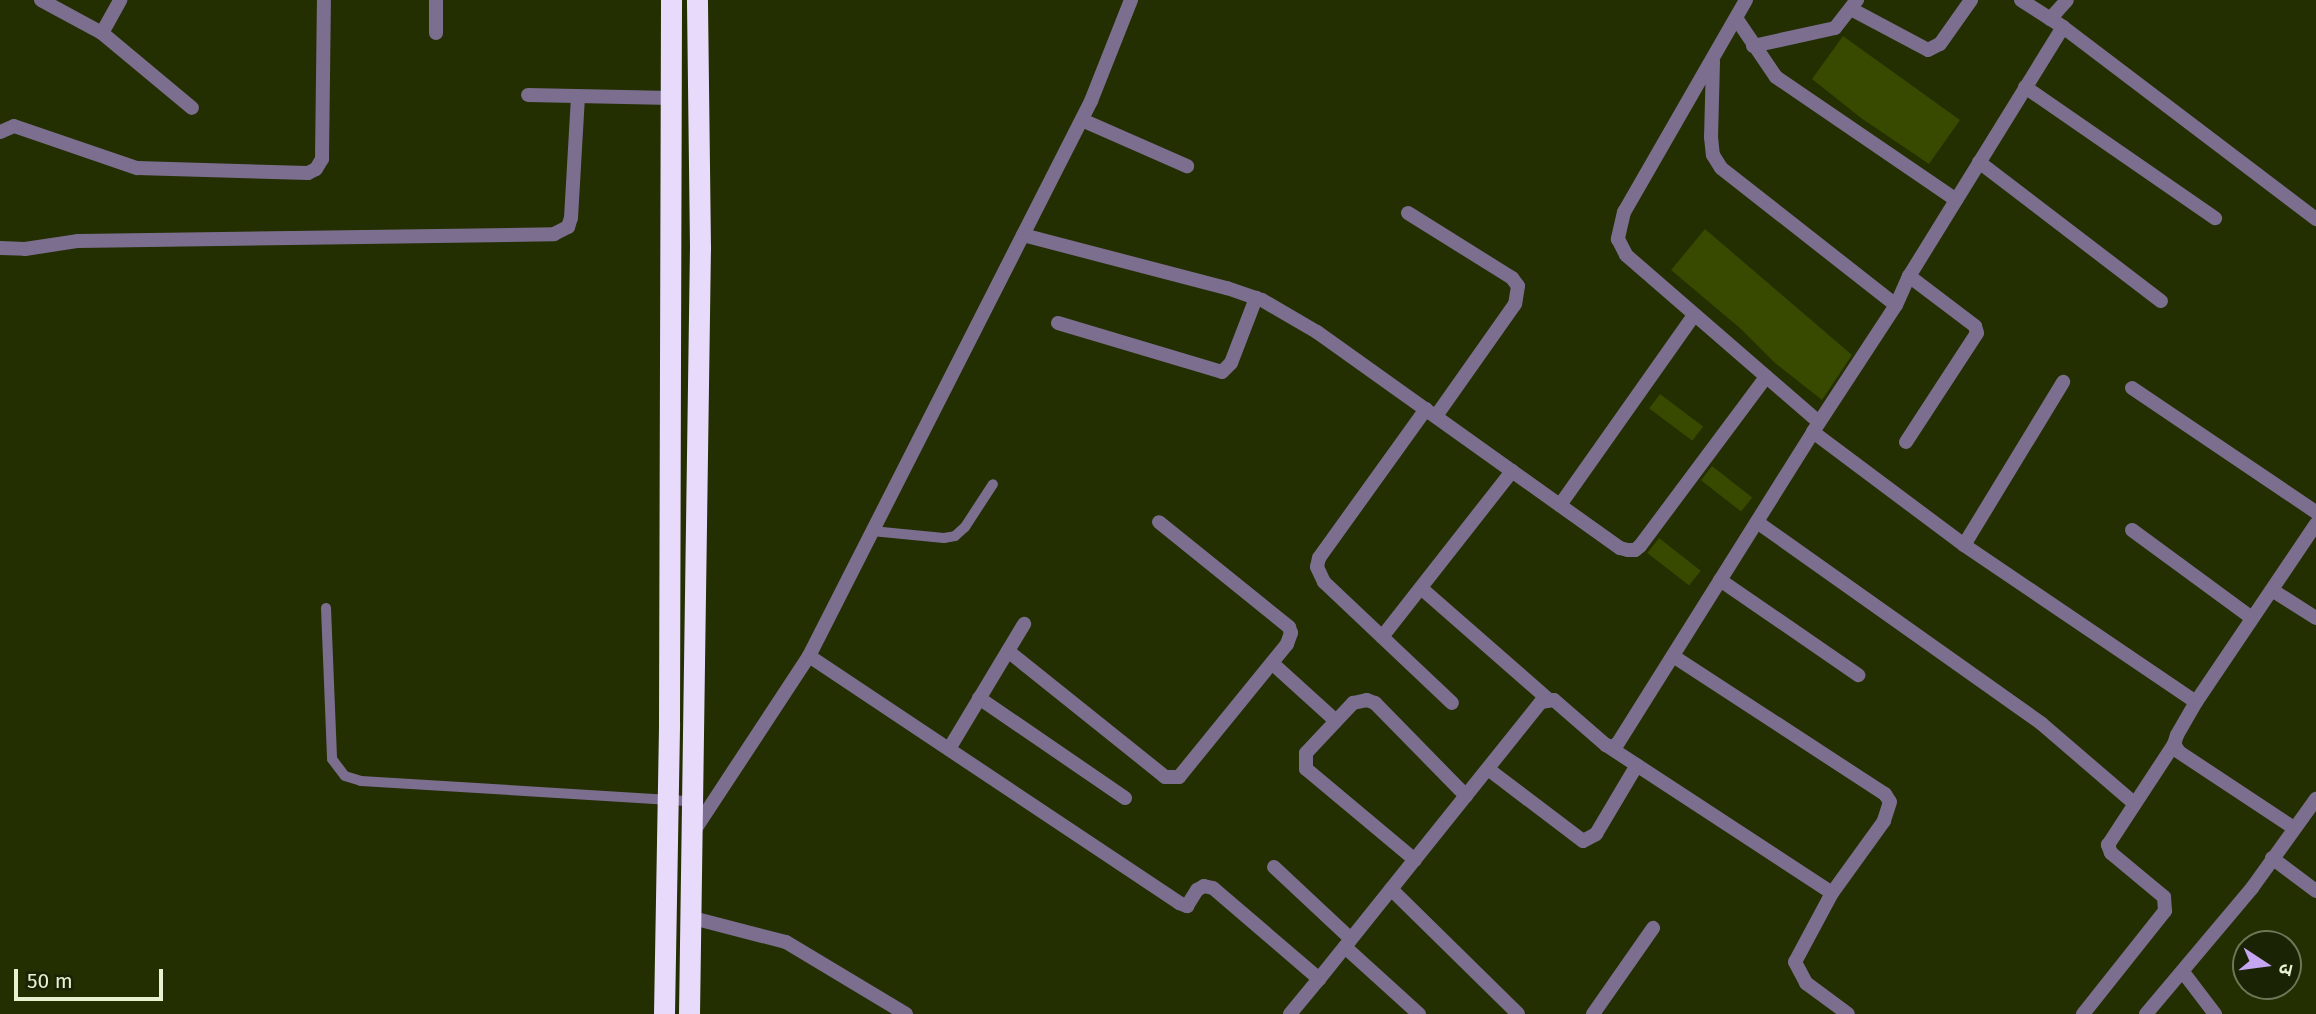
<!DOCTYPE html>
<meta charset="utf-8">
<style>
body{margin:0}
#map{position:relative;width:2316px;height:1014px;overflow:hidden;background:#232e01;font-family:"Fira Sans","Noto Sans Devanagari",sans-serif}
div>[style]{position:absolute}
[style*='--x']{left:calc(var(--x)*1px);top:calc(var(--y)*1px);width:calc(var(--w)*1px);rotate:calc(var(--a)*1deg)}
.building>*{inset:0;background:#384900;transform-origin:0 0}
.lane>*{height:10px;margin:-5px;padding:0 5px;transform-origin:5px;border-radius:5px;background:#7b6e8f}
.street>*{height:14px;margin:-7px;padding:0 7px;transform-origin:7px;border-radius:7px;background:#7b6e8f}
.highway>*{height:21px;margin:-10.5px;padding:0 10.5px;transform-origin:10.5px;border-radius:10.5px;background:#e7dafb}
span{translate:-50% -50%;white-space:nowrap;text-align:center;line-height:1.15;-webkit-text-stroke:5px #1b2305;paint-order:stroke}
.north{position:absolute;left:2232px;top:930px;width:70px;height:70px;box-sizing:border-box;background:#1b2305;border:2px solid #6d7657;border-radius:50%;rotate:103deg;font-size:19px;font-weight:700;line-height:28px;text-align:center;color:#e7f2d3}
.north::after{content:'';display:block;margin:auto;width:24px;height:32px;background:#c5a7f1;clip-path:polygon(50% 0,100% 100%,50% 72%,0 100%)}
.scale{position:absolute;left:14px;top:969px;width:149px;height:32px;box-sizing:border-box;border:4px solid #e7f2d3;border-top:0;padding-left:9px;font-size:21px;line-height:24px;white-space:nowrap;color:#e7f2d3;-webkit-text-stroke:5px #1b2305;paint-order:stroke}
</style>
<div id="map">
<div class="building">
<i style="clip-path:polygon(1843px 36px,1960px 120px,1929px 164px,1861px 118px,1812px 79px)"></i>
<i style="clip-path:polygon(1705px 229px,1852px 355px,1822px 400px,1775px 363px,1741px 329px,1671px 270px)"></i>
<i style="left:1660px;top:394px;width:54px;height:18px;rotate:37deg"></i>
<i style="left:1712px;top:466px;width:51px;height:18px;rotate:38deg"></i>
<i style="left:1659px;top:538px;width:53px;height:19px;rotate:38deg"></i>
</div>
<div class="lane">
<i style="--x:872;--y:531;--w:72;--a:5.6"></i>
<i style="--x:944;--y:538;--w:11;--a:-10"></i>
<i style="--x:955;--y:536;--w:13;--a:-42"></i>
<i style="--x:965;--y:527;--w:51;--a:-56.9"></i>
<i style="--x:326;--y:608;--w:151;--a:87.7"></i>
<i style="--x:332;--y:759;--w:21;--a:53"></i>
<i style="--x:345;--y:776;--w:17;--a:17"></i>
<i style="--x:361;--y:781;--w:330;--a:3.5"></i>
</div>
<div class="street">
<i style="--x:41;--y:0;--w:69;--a:28.4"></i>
<i style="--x:102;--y:33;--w:117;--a:39.8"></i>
<i style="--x:436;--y:0;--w:33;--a:90"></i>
<i style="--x:1746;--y:0;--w:245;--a:119.9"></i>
<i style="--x:1624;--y:212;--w:28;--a:103"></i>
<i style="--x:1618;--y:239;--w:18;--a:63"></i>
<i style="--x:1626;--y:255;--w:255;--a:40.9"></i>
<i style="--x:2021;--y:0;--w:50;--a:32.7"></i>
<i style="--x:2063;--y:27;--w:293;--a:121.7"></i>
<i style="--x:1909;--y:276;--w:32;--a:114"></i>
<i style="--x:1896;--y:305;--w:152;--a:123.2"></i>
<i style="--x:1813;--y:432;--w:189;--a:36.8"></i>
<i style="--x:1964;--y:545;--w:280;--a:34.1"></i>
<i style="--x:2196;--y:702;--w:38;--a:120"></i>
<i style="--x:2177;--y:735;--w:9;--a:108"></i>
<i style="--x:2174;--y:744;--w:9;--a:58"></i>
<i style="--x:2179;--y:752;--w:138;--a:33.5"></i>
<i style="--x:1851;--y:9;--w:87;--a:28"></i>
<i style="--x:1928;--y:50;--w:13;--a:-27"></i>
<i style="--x:1940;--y:44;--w:54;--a:-54.8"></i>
<i style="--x:1736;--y:18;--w:71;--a:55.9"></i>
<i style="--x:1776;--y:77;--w:218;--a:34.3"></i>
<i style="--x:2050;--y:19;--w:25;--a:-48"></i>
<i style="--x:2063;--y:27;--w:318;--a:37.2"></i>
<i style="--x:102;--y:33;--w:38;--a:-61"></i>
<i style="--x:1753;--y:46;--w:84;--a:-12.4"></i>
<i style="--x:1835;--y:28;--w:36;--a:-52"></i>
<i style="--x:1713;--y:62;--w:75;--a:91.5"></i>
<i style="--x:1711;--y:137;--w:18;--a:84"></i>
<i style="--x:1713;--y:155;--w:15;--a:58"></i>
<i style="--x:1721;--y:168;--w:222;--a:38.1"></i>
<i style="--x:2025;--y:87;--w:231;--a:34.6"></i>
<i style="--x:528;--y:95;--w:144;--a:1.2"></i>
<i style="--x:1082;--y:120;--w:115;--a:23.7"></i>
<i style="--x:0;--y:132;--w:15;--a:-23"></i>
<i style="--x:14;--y:126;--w:130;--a:18.9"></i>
<i style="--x:137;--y:168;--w:171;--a:1.7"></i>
<i style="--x:308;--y:173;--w:9;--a:-27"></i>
<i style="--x:316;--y:169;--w:12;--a:-59"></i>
<i style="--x:322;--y:159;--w:159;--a:-89.3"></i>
<i style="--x:1979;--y:162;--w:229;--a:37.4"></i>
<i style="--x:1408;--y:213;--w:123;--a:32"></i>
<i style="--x:1512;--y:278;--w:10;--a:53"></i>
<i style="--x:1518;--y:286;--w:18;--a:99"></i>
<i style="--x:1515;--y:304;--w:137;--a:125.2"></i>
<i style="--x:1023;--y:235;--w:211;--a:14.6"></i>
<i style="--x:1227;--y:288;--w:37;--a:19"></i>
<i style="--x:1262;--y:300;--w:64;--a:30.2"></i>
<i style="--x:1317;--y:332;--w:372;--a:35.5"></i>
<i style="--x:1620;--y:548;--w:8;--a:14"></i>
<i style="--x:1628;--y:550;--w:7;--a:0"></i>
<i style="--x:1635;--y:550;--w:6;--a:-39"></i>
<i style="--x:1640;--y:546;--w:211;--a:-53.3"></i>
<i style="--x:0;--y:248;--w:25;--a:2"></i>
<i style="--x:25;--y:249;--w:54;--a:-8.6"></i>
<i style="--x:78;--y:241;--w:476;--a:-0.8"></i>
<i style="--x:554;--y:234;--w:16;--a:-27"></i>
<i style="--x:568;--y:227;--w:9;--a:-72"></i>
<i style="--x:571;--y:218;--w:122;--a:-86.7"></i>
<i style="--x:1058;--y:323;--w:171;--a:16.6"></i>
<i style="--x:1222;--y:372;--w:13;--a:-45"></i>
<i style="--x:1231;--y:363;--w:70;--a:-69"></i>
<i style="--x:2132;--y:388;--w:222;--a:34"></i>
<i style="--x:1426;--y:409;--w:183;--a:125.7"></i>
<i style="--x:1319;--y:558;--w:9;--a:103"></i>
<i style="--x:1317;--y:567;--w:17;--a:65"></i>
<i style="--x:1324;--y:582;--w:176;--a:43.4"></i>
<i style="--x:1906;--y:442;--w:130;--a:-56.9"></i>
<i style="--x:1977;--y:333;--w:7;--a:-106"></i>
<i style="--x:1975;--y:326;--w:83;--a:-142.9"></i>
<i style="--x:1560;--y:505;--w:232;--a:-54.8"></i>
<i style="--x:1757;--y:522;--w:349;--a:35.3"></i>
<i style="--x:2042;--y:724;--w:121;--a:40.7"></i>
<i style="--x:2132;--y:530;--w:149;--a:36.3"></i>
<i style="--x:1964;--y:545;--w:191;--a:-58.7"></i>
<i style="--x:1720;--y:580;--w:168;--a:34.5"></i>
<i style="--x:1421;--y:588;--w:169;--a:41.2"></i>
<i style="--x:2272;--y:590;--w:52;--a:32.5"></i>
<i style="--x:1382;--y:637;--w:211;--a:-51.9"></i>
<i style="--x:1008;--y:651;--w:201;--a:38.7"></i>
<i style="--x:1165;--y:777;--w:14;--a:0"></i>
<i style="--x:1179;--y:777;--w:171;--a:-50.9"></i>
<i style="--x:1287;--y:644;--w:12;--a:-70"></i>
<i style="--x:1291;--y:633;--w:6;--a:-108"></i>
<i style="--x:1289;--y:627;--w:167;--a:-141.1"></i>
<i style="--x:809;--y:656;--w:445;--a:33.7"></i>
<i style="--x:1179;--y:903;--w:9;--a:21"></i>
<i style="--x:1187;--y:906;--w:19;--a:-58"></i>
<i style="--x:1197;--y:890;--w:8;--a:-30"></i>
<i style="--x:1204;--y:886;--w:9;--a:13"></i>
<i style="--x:1213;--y:888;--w:140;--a:40.6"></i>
<i style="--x:1319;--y:979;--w:355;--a:-51.3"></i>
<i style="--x:1541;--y:702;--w:13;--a:-9"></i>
<i style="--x:1554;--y:700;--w:69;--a:40.9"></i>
<i style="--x:1606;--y:745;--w:7;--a:16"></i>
<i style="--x:1613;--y:747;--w:6;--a:-39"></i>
<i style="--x:1618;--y:743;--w:367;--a:-57.9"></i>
<i style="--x:1673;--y:656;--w:253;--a:33.1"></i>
<i style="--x:1885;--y:794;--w:9;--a:58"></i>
<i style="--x:1890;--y:802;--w:20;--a:108"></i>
<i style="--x:1884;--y:821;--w:89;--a:125.8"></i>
<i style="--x:1832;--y:893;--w:78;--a:118.2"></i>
<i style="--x:1795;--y:962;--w:24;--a:62"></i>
<i style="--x:1806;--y:983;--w:52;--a:36.4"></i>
<i style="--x:1272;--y:663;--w:86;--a:42.2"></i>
<i style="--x:979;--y:698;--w:177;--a:34.4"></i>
<i style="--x:2196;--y:702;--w:215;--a:-56"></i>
<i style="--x:1606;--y:745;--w:270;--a:33.2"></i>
<i style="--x:949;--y:749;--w:146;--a:-59"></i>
<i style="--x:1488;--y:769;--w:119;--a:37.2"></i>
<i style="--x:1583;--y:841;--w:15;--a:-28"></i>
<i style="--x:1596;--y:834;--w:80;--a:-59.3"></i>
<i style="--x:692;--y:834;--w:213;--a:-56.7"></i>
<i style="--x:809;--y:656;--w:623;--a:-63.06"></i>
<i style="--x:1091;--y:101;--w:109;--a:-68.4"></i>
<i style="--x:2272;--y:858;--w:55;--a:36.9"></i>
<i style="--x:1415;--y:860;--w:142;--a:-140.1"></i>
<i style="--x:1306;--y:769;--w:16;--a:-90"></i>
<i style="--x:1306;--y:753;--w:69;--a:-46.8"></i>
<i style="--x:1353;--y:703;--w:14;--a:-12"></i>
<i style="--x:1367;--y:700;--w:9;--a:21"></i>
<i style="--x:1375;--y:703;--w:130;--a:45.6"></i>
<i style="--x:1274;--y:867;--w:105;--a:43.1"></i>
<i style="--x:1391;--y:889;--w:178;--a:44.5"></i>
<i style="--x:689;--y:917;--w:100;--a:14.5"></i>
<i style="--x:786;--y:942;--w:140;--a:31"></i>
<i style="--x:1345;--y:947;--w:100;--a:42.2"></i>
<i style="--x:2183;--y:972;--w:53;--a:52.7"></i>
<i style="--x:1290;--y:1014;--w:45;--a:-50.4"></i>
<i style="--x:1593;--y:1014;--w:105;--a:-55.1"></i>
<i style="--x:2083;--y:1014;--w:132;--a:-51.5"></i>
<i style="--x:2165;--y:911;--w:14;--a:-94"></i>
<i style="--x:2164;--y:897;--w:69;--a:-140.3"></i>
<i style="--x:2111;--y:853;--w:9;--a:-111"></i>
<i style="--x:2108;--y:845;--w:121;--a:-56.8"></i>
<i style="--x:2146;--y:1014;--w:165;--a:-49.9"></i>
<i style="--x:2252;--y:888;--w:110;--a:-54.3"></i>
</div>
<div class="highway">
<i style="--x:664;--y:1014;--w:291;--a:-89"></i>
<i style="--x:669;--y:723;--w:723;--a:-89.84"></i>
<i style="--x:689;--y:1014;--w:766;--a:-89.18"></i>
<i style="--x:700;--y:248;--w:248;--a:-90.7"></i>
</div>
<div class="north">उ</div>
<div class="scale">50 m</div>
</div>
